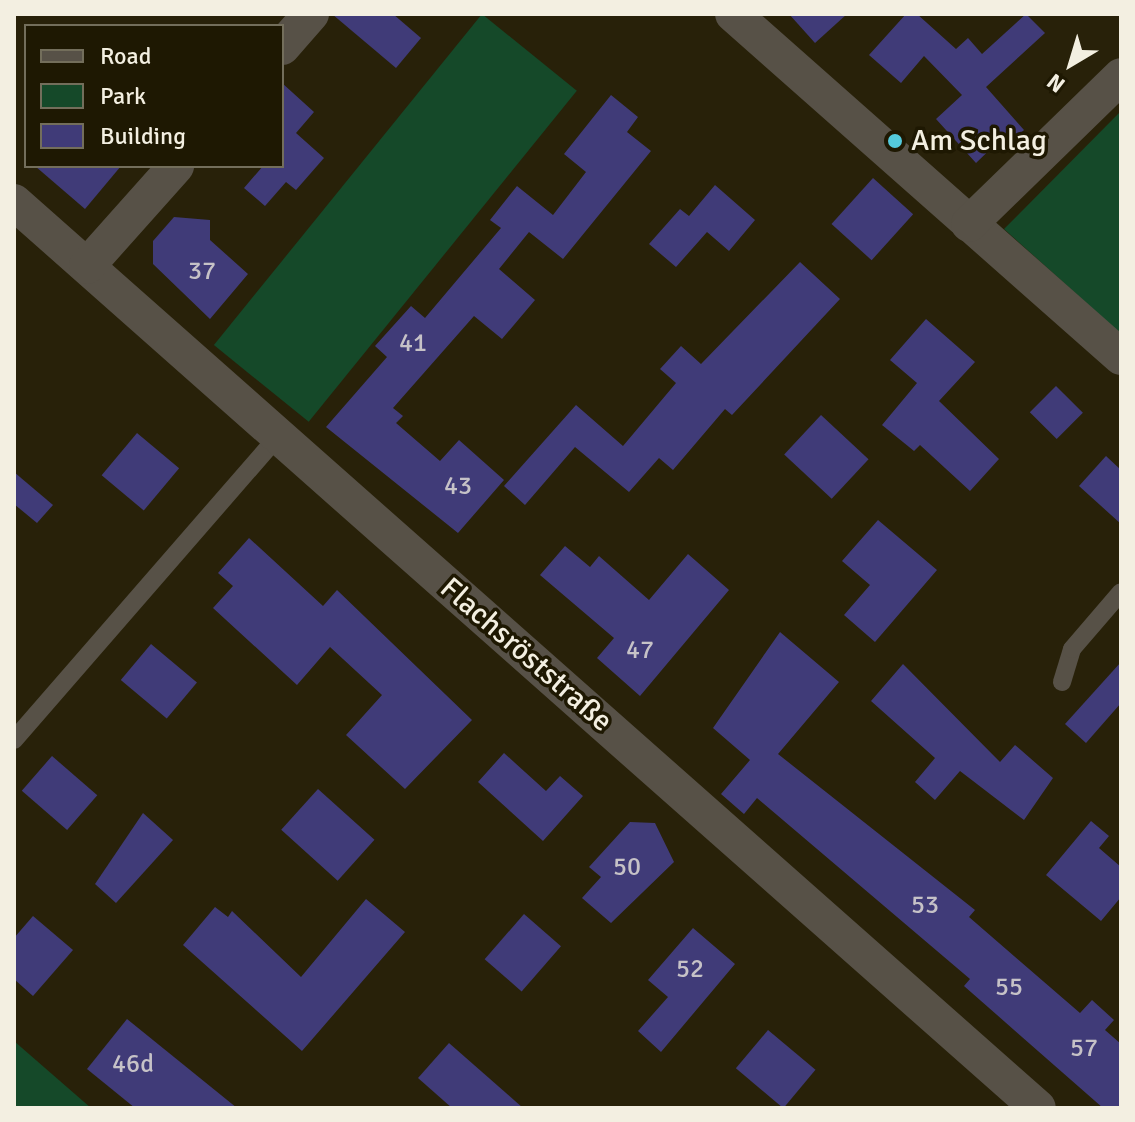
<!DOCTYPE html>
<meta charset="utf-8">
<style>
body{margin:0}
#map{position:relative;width:1135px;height:1122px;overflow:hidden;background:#282109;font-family:Signika,sans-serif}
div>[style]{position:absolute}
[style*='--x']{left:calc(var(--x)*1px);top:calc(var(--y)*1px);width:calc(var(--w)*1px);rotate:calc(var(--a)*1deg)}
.green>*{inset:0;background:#154929;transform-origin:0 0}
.building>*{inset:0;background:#403b78;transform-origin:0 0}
.lane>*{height:18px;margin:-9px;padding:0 9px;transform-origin:9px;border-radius:9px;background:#575147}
.street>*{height:36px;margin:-18px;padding:0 18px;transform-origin:18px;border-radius:18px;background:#575147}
.dots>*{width:22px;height:22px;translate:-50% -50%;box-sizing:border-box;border:4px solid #1e1802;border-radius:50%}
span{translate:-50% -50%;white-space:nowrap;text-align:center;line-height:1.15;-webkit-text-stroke:7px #1e1802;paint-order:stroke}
.number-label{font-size:26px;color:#c6c2c7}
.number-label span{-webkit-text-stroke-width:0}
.poi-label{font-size:30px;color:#f3efe1}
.left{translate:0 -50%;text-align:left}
.street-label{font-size:30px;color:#f3efe1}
.frame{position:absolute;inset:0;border:16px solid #f3efe1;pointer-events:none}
.legend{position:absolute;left:24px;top:24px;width:260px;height:144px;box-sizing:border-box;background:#1e1802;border:2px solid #736e5b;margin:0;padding:10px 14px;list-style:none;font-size:24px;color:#f3efe1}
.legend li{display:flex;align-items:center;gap:16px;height:40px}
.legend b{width:40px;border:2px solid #736e5b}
.north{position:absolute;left:1031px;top:24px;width:80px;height:80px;-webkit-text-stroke:6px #1e1802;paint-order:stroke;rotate:218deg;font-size:22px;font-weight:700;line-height:32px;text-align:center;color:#f3efe1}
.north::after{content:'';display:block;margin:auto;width:28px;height:36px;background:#f3efe1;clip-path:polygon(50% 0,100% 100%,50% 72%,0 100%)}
</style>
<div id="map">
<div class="green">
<i style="left:482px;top:14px;width:122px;height:426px;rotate:39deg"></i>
<i style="clip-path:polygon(1121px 111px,1121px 334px,1004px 229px)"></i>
<i style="clip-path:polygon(14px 1041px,91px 1108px,14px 1108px)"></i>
</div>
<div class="building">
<i style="clip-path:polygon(332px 14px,393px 14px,421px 38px,396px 68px)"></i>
<i style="clip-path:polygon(789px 14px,847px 14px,815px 43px)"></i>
<i style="clip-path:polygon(906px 14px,917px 14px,956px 49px,968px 38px,982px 54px,1026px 14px,1045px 33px,986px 87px,1024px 130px,1008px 145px,1002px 138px,976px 163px,936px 119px,962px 95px,924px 56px,901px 83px,869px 55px)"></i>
<i style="clip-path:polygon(282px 83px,314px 112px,296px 133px,324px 158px,296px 190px,286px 182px,265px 206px,244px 188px,263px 166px,282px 166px)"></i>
<i style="clip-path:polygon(611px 95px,638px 117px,627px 132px,651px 151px,563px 259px,529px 232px,499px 269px,535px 300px,502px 339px,474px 316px,393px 408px,403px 416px,396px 423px,440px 461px,459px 440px,504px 480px,458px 533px,326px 427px,387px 357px,375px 346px,411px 306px,425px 318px,501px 228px,490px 220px,517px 186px,553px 215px,586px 172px,564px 154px)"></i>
<i style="clip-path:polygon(35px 166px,121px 166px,85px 209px)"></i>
<i style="left:873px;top:178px;width:54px;height:62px;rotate:42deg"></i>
<i style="clip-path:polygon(715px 185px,755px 220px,729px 251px,707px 232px,676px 267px,649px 244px,680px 209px,689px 216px)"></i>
<i style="clip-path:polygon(174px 217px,210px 220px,210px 240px,248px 274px,210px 319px,153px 264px,153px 241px)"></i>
<i style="clip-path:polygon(800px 262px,840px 299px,732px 415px,725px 409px,673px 470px,659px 458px,629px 492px,575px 447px,525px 505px,504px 486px,576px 405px,623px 446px,676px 383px,660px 369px,681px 346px,701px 364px)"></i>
<i style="clip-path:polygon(926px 319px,975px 362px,939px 401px,999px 459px,970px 491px,920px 445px,914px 451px,882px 425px,917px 383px,890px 360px)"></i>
<i style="left:1056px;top:386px;width:38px;height:37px;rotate:45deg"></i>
<i style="left:821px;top:415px;width:65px;height:54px;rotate:43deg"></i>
<i style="left:137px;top:433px;width:55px;height:55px;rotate:40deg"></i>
<i style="clip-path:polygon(1106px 456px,1121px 470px,1121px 524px,1079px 486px)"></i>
<i style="clip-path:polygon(14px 472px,53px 505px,37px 523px,14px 504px)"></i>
<i style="clip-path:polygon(878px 520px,937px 570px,875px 642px,844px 615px,870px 585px,842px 561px)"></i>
<i style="clip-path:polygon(249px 538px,323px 606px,337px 590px,472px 720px,405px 789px,346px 735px,382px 695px,330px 647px,297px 685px,213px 608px,233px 586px,218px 573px)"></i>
<i style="clip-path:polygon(565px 546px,590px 567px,599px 556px,649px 600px,688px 554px,729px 590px,640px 696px,597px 658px,614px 638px,540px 575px)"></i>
<i style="clip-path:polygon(780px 632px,839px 682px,778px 754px,975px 910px,969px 917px,1080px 1013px,1092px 1000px,1114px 1020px,1105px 1030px,1121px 1044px,1121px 1108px,1103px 1108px,964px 986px,970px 979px,757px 798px,744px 814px,721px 794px,750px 760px,713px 728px)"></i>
<i style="left:151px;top:644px;width:60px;height:47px;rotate:40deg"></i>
<i style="clip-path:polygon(1121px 662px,1121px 703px,1086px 743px,1065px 724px)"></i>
<i style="clip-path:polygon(903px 664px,1000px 762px,1015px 745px,1053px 778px,1024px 820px,960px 771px,935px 800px,915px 782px,935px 758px,871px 701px)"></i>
<i style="clip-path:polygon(504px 753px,546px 791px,560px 776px,583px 796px,543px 841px,478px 782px)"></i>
<i style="left:52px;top:756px;width:60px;height:46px;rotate:41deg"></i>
<i style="left:318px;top:789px;width:76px;height:55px;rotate:42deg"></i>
<i style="clip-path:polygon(143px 813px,173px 840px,116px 903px,95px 884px)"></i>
<i style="clip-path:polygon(1091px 821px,1109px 836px,1099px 848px,1121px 867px,1121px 897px,1101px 921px,1046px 875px)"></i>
<i style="clip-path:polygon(630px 822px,655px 823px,674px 862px,611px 923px,582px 898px,601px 877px,589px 867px)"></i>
<i style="clip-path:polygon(366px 899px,405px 932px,302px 1051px,183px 945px,215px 907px,228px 917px,232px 911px,301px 977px)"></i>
<i style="left:524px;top:914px;width:49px;height:60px;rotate:41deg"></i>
<i style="clip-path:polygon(33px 916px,73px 950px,33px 996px,14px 979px,14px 938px)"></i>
<i style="clip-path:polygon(693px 928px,735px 964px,661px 1052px,638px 1031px,668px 997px,648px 980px)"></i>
<i style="clip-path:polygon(127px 1019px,237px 1108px,135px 1108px,87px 1069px)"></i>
<i style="left:768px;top:1030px;width:62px;height:50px;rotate:40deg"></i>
<i style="clip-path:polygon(449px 1043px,523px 1108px,452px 1108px,418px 1078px)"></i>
</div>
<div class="lane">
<i style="--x:1062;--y:682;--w:34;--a:-73"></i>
<i style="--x:1072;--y:649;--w:75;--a:-49.3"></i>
<i style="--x:14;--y:740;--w:403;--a:-49"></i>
</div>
<div class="street">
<i style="--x:733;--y:14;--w:518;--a:41.48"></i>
<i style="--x:282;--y:47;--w:44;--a:-48.7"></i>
<i style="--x:14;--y:202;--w:1367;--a:41.5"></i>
<i style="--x:969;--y:224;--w:212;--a:-44.2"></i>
<i style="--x:87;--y:266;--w:134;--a:-48.3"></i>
</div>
<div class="dots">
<i style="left:895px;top:141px;background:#54cadc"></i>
</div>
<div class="number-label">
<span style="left:202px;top:272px">37</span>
<span style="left:413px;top:344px">41</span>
<span style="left:458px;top:487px">43</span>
<span style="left:640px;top:651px">47</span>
<span style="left:627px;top:868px">50</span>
<span style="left:925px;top:906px">53</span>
<span style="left:690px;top:970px">52</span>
<span style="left:1009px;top:988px">55</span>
<span style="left:1084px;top:1049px">57</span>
<span style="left:133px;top:1065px">46d</span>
</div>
<div class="poi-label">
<span class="left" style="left:911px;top:141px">Am Schlag</span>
</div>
<div class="street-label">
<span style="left:526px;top:655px;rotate:41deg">Flachsröststraße</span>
</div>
<div class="frame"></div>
<ul class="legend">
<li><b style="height:10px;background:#575147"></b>Road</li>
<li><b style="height:22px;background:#154929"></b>Park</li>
<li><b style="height:22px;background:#403b78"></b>Building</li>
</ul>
<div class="north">N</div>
</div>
